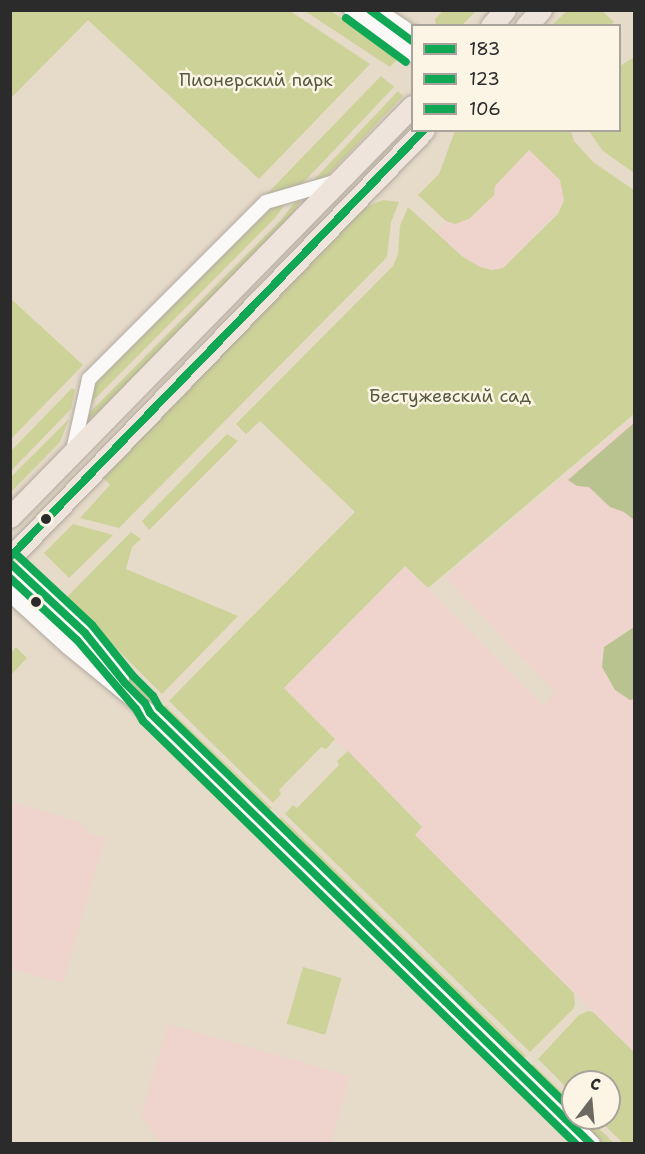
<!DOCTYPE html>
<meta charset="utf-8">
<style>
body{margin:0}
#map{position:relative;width:645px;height:1154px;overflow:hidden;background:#e6dac9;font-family:"Shantell Sans",sans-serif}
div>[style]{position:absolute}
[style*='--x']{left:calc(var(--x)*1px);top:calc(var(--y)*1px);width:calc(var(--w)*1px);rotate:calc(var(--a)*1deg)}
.built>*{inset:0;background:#efd4cd}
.green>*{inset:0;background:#cdd298;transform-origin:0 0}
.forest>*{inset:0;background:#b8c390}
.roads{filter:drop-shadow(0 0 2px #b1aa9f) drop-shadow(0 0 2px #b1aa9f)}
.minor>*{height:14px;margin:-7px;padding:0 7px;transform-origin:7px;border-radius:7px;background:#fbf9f7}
.tertiary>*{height:16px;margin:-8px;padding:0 8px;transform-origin:8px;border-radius:8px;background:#fbf9f7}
.primary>*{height:21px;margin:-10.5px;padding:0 10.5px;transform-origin:10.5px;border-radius:10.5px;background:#eee4dc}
.bus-1>*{height:8px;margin:-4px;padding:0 4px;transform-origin:4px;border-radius:4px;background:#10a855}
.bus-2>*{height:8px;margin:-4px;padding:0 4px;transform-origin:4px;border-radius:4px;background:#10a855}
.bus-3>*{height:8px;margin:-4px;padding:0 4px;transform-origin:4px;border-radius:4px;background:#10a855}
.dots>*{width:16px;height:16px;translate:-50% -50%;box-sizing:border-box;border:3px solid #fcf5e5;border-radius:50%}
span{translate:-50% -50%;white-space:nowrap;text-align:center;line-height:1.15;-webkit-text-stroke:5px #fcf5e5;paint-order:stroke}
.park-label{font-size:18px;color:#565b40}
.frame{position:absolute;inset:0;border:12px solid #2b2b2b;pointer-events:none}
.legend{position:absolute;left:411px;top:24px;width:210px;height:108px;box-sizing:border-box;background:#fcf5e5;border:2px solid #a8a49b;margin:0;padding:8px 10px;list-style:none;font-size:18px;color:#2b2b2b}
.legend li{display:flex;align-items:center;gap:12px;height:30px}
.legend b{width:30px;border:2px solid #a8a49b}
.north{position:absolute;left:561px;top:1070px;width:60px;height:60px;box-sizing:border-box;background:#fcf5e5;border:2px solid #a8a49b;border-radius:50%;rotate:16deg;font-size:16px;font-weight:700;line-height:24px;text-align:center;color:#2b2b2b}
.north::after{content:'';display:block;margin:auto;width:21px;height:27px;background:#6c6862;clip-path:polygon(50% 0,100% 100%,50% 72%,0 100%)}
</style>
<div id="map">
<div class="built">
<i style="clip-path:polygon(529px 149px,560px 180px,565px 192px,561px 208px,503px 268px,492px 270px,480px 267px,463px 257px,436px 232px,446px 221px,455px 224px,469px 219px,494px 195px,494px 186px)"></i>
<i style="clip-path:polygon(634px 418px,634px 1052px,414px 835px,422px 826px,284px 689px,405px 566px,543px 705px,555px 692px,445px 577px)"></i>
<i style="clip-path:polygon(10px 801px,80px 822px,88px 833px,105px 838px,63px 983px,11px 969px)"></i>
<i style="clip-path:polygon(168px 1024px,350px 1076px,331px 1143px,160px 1143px,141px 1115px)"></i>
</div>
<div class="green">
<i style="clip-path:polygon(11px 10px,290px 11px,370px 64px,259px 179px,88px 20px,11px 98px)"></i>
<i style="clip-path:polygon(305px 11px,331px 11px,399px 57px,390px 67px)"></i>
<i style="clip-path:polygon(443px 11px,443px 10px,476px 11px,462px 25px,436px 25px,435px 19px)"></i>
<i style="clip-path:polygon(567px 11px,602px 11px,614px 22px,611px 25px,552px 25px)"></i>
<i style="clip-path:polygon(634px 57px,634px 173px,603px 151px,589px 131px,620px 130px,620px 66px)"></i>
<i style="clip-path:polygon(381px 76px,394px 87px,298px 188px,261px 200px)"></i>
<i style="clip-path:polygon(398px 91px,403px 96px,328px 175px,308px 186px)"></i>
<i style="clip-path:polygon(455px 131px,571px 131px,574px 141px,593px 162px,634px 190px,634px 414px,428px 588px,405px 566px,284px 688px,335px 739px,326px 749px,321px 747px,279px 790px,281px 794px,273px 803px,169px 701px,355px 512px,260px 421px,246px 434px,236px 424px,393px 266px,398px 254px,400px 226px,408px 207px,463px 257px,480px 267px,492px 270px,503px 268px,558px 214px,564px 200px,560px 180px,529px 150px,495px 186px,494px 195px,469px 219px,455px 224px,446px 221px,418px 195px,439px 174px)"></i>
<i style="clip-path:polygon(383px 200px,399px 202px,391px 222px,387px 257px,119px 528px,80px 518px,110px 485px,103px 477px,363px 208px)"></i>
<i style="clip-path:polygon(301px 201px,284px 227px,111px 403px,88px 420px,90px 412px,281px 220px,294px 203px)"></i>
<i style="clip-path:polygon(285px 204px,276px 217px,91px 403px,95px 380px,270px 209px)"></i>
<i style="clip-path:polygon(10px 298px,83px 365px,11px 439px,10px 439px)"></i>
<i style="clip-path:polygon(72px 388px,75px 390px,71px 409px,11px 471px,11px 451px)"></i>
<i style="clip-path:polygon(69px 419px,60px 442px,11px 492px,11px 477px)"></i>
<i style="clip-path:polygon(227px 434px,238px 441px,149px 530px,142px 521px)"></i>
<i style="clip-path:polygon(73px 524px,113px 535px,69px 578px,44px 553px)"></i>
<i style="clip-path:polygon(131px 532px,141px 539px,132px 547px,126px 569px,238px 616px,162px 694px,66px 598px)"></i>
<i style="clip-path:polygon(97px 636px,123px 661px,158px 698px,151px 702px,128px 680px)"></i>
<i style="clip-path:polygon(16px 647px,27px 658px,11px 675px,11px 653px)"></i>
<i style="left:165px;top:705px;width:148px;height:8px;rotate:44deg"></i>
<i style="clip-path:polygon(348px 751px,422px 827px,415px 835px,574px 993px,575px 1004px,573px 1009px,530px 1052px,285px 814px,293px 805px,297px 808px,339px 765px,337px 761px)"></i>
<i style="clip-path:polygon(281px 817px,526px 1056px,519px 1063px,278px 826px)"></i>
<i style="left:303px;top:967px;width:40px;height:59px;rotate:16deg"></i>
<i style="clip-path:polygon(588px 1011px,593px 1012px,634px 1052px,634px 1143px,623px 1143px,597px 1118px,609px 1118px,609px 1082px,573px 1082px,573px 1094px,538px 1059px,579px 1015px)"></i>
<i style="clip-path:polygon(533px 1064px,573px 1103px,573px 1115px,527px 1071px)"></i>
<i style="clip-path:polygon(576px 1118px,588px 1118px,614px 1143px,602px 1143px)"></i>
</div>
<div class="forest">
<i style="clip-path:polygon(634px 423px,634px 520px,624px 512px,610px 507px,589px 487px,577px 486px,568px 480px)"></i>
<i style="clip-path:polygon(634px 627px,634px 699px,630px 700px,615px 690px,602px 667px,604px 647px)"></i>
</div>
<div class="roads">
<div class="minor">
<i style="--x:73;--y:451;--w:74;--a:-77.5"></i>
<i style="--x:89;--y:379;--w:250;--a:-45"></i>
<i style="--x:266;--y:202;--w:68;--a:-16.3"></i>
</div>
<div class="tertiary">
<i style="--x:352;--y:10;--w:74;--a:36.3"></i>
<i style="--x:376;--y:10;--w:43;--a:33.7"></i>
<i style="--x:10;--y:563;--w:103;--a:43"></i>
<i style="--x:85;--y:633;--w:58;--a:51.3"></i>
<i style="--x:10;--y:593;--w:79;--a:42.4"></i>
<i style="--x:68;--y:646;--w:106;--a:39.3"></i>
<i style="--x:150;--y:713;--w:617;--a:44.28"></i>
</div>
<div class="primary">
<i style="--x:491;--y:26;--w:21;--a:-49"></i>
<i style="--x:526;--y:26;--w:22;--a:-47"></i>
<i style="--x:10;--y:517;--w:575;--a:-45.63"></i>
<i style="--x:10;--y:558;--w:595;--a:-45.95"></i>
</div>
</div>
<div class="bus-1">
<i style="--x:10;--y:557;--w:595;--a:-45.89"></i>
<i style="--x:10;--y:563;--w:103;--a:43"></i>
<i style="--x:85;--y:633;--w:64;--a:51.3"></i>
<i style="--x:125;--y:683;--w:28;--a:45"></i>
<i style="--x:145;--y:703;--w:11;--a:63"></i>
<i style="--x:150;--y:713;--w:617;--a:44.34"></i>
</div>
<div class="bus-2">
<i style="--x:346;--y:18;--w:74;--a:36.3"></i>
<i style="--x:10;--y:578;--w:91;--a:42.8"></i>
<i style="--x:77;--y:640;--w:91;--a:49.5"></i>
<i style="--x:136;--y:709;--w:14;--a:60"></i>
<i style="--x:143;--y:721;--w:605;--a:44.33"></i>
</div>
<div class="bus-3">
<i style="--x:370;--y:10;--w:52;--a:36.4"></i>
<i style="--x:17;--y:555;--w:103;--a:43"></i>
<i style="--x:92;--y:625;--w:65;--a:51.2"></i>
<i style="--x:133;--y:676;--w:28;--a:45"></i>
<i style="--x:153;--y:696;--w:13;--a:61"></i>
<i style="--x:159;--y:707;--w:578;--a:44.3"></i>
</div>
<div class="dots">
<i style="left:46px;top:519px;background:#2b2b2b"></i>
<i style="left:36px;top:602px;background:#2b2b2b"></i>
</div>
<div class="park-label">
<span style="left:256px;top:80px">Пионерский парк</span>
<span style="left:450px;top:396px">Бестужевский сад</span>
</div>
<div class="frame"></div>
<ul class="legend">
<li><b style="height:8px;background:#10a855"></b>183</li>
<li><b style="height:8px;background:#10a855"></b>123</li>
<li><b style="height:8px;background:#10a855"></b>106</li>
</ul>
<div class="north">С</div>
</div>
